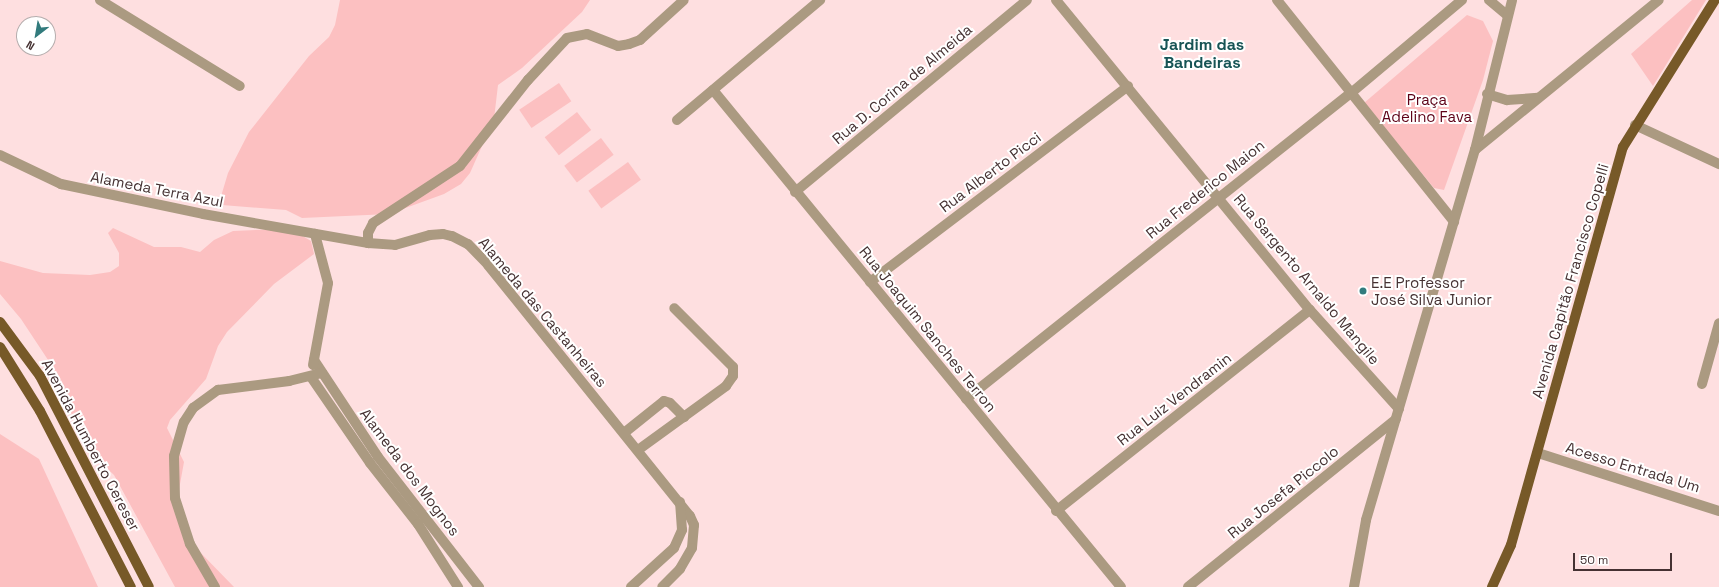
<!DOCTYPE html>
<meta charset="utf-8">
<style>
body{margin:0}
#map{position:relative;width:1719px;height:587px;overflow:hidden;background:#fedfe0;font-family:"Space Grotesk",sans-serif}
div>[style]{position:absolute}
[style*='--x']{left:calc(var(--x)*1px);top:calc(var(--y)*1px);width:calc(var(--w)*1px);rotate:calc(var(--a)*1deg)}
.green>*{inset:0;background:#fcc0c1;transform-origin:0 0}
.minor>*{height:10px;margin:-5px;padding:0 5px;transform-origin:5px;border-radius:5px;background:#ab9a81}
.major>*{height:10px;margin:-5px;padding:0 5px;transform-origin:5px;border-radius:5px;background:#775928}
.dots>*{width:11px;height:11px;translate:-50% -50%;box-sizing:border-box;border:2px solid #fff;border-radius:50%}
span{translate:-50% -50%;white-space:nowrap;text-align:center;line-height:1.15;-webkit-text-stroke:4px #fff;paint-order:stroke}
.street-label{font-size:15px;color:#453132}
.park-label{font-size:15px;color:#5e0318}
.poi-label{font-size:15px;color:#453132}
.left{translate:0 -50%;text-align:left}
.neighbourhood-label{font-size:16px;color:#175455;font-weight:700}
.north{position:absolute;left:16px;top:16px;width:40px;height:40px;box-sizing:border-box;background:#fff;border:1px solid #b5adad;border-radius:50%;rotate:211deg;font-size:11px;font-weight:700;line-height:16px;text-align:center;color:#453132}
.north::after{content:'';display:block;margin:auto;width:14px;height:18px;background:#327b7d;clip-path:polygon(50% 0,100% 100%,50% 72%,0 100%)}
.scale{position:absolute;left:1573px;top:553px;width:99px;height:18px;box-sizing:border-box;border:2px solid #453132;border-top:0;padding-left:5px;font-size:12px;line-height:14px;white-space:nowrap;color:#453132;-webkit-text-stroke:3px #fff;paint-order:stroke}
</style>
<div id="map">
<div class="green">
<i style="clip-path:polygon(340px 0,590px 0,582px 12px,522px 68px,498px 85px,494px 119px,470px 173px,461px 184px,444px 194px,389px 214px,302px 218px,286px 210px,222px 205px,222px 193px,228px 173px,249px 132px,309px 56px,329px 37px,335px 25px)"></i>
<i style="clip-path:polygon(1692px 0,1706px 0,1653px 86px,1631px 54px)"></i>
<i style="clip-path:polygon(1467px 15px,1483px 21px,1493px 41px,1483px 80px,1444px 190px,1434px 188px,1364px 103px)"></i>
<i style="left:559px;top:83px;width:22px;height:48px;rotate:56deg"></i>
<i style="left:577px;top:112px;width:23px;height:41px;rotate:52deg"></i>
<i style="left:601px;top:138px;width:21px;height:46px;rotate:53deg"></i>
<i style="left:628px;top:162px;width:22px;height:49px;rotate:54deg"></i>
<i style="clip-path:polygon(113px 228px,154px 247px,181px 247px,200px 252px,214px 240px,233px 231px,280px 229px,296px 232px,311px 241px,314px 254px,274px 284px,227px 332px,218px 346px,206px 379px,170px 420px,167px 428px,184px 462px,176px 506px,196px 548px,234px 587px,175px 587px,114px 475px,98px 460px,65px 403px,66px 394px,56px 372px,21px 319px,0 294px,0 261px,43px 273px,90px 275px,110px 272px,119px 266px,119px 253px,108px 233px)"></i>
<i style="clip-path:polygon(0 434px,39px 459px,98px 587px,0 587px)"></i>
</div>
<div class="minor">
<i style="--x:100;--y:0;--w:164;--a:31.6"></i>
<i style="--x:1056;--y:0;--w:401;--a:50.7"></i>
<i style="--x:1310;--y:310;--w:133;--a:48"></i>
<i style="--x:1277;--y:0;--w:284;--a:51.4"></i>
<i style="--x:1489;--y:0;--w:23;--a:40"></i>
<i style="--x:713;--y:90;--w:643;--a:50.62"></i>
<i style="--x:1487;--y:94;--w:21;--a:17"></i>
<i style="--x:1507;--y:100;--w:31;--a:-4"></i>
<i style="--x:677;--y:120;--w:187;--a:-40"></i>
<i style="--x:1635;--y:125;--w:93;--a:24.9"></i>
<i style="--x:1475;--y:150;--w:237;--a:-39.2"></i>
<i style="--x:0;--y:155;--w:68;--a:25.4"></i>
<i style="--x:61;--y:184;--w:145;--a:11.9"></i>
<i style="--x:203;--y:214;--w:168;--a:10"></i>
<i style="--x:368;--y:243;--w:27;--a:4"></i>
<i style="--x:395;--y:245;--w:36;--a:-16"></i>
<i style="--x:430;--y:235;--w:13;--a:-4"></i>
<i style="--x:443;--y:234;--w:9;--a:13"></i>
<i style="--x:452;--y:236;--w:18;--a:27"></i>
<i style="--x:468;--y:244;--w:29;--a:46"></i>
<i style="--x:488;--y:265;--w:322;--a:51.2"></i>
<i style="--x:690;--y:516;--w:10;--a:66"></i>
<i style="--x:694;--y:525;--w:23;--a:95"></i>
<i style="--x:692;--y:548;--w:24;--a:120"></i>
<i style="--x:680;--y:569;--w:25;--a:135"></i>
<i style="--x:795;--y:192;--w:301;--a:-39.6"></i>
<i style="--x:368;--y:243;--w:10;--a:-90"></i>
<i style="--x:368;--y:233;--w:11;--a:-63"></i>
<i style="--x:373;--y:223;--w:104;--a:-33.2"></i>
<i style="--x:460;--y:166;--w:110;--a:-51.7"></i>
<i style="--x:528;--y:80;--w:57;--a:-47.1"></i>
<i style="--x:567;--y:38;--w:20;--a:-11"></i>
<i style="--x:587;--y:34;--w:33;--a:21"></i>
<i style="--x:618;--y:46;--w:11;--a:-10"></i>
<i style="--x:629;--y:44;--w:12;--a:-20"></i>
<i style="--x:640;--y:40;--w:59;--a:-42.3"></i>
<i style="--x:870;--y:282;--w:324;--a:-37.2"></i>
<i style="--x:314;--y:360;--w:116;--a:56.6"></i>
<i style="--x:378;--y:457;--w:165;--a:52.2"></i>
<i style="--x:313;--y:365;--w:83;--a:-79.6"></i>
<i style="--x:328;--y:283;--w:51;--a:-104.9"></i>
<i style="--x:311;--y:377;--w:104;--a:55.5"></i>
<i style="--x:370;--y:463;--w:78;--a:51.8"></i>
<i style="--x:418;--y:524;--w:75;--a:57.6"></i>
<i style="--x:1702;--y:384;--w:63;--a:-74.4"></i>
<i style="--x:966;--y:399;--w:492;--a:-38.5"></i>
<i style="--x:1351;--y:93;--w:145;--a:-40"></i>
<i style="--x:624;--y:433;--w:51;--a:-38.7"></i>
<i style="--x:664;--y:401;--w:6;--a:18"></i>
<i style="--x:670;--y:403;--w:20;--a:45"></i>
<i style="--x:638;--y:450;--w:109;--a:-36"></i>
<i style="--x:726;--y:386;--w:12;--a:-55"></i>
<i style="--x:733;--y:376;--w:9;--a:-90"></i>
<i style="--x:733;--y:367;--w:83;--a:-135"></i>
<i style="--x:1538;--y:453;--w:190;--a:17.8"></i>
<i style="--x:1056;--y:511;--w:324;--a:-38.4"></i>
<i style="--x:215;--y:587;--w:50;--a:-120.2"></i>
<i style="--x:190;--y:544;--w:48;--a:-108.1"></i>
<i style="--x:175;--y:498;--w:42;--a:-91.4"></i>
<i style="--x:174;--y:456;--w:35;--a:-74"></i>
<i style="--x:184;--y:422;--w:17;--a:-57"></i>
<i style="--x:193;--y:408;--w:31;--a:-36"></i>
<i style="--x:218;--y:390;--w:72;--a:-7.2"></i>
<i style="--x:289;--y:381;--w:34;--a:-14"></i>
<i style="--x:631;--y:587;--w:58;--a:-42.2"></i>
<i style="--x:674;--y:548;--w:20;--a:-66"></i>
<i style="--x:682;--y:530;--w:28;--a:-94"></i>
<i style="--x:1188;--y:587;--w:267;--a:-38.9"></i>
<i style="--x:1354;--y:587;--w:68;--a:-79.8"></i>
<i style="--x:1366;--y:520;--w:386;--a:-73.6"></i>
<i style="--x:1475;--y:150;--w:154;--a:-76.1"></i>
</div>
<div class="major">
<i style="--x:0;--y:322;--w:67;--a:53.5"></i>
<i style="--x:40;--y:376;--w:237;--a:62.7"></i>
<i style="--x:0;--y:347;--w:75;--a:58"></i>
<i style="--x:40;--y:411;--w:198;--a:62.7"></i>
<i style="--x:1492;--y:587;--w:46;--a:-65.7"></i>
<i style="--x:1511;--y:545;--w:413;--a:-74.3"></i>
<i style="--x:1623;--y:147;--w:173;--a:-58"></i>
</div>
<div class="dots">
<i style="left:1363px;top:291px;background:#327b7d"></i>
</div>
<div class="street-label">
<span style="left:902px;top:84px;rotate:-40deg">Rua D. Corina de Almeida</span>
<span style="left:990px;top:172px;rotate:-37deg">Rua Alberto Picci</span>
<span style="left:157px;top:189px;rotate:11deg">Alameda Terra Azul</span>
<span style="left:1205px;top:189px;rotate:-39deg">Rua Frederico Maion</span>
<span style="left:1307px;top:279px;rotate:50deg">Rua Sargento Arnaldo Mangile</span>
<span style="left:1570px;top:281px;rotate:-74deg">Avenida Capitão Francisco Copelli</span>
<span style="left:543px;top:312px;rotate:50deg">Alameda das Castanheiras</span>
<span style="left:928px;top:329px;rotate:51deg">Rua Joaquim Sanches Terron</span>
<span style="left:1174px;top:399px;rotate:-38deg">Rua Luiz Vendramin</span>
<span style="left:91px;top:445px;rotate:62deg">Avenida Humberto Cereser</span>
<span style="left:1633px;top:467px;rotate:17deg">Acesso Entrada Um</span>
<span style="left:410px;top:472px;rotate:53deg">Alameda dos Mognos</span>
<span style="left:1283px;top:492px;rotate:-39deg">Rua Josefa Piccolo</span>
</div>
<div class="park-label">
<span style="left:1427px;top:108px">Praça<br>Adelino Fava</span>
</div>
<div class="poi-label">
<span class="left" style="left:1371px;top:291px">E.E Professor<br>José Silva Junior</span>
</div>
<div class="neighbourhood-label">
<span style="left:1202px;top:54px">Jardim das<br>Bandeiras</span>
</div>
<div class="north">N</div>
<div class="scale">50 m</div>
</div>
